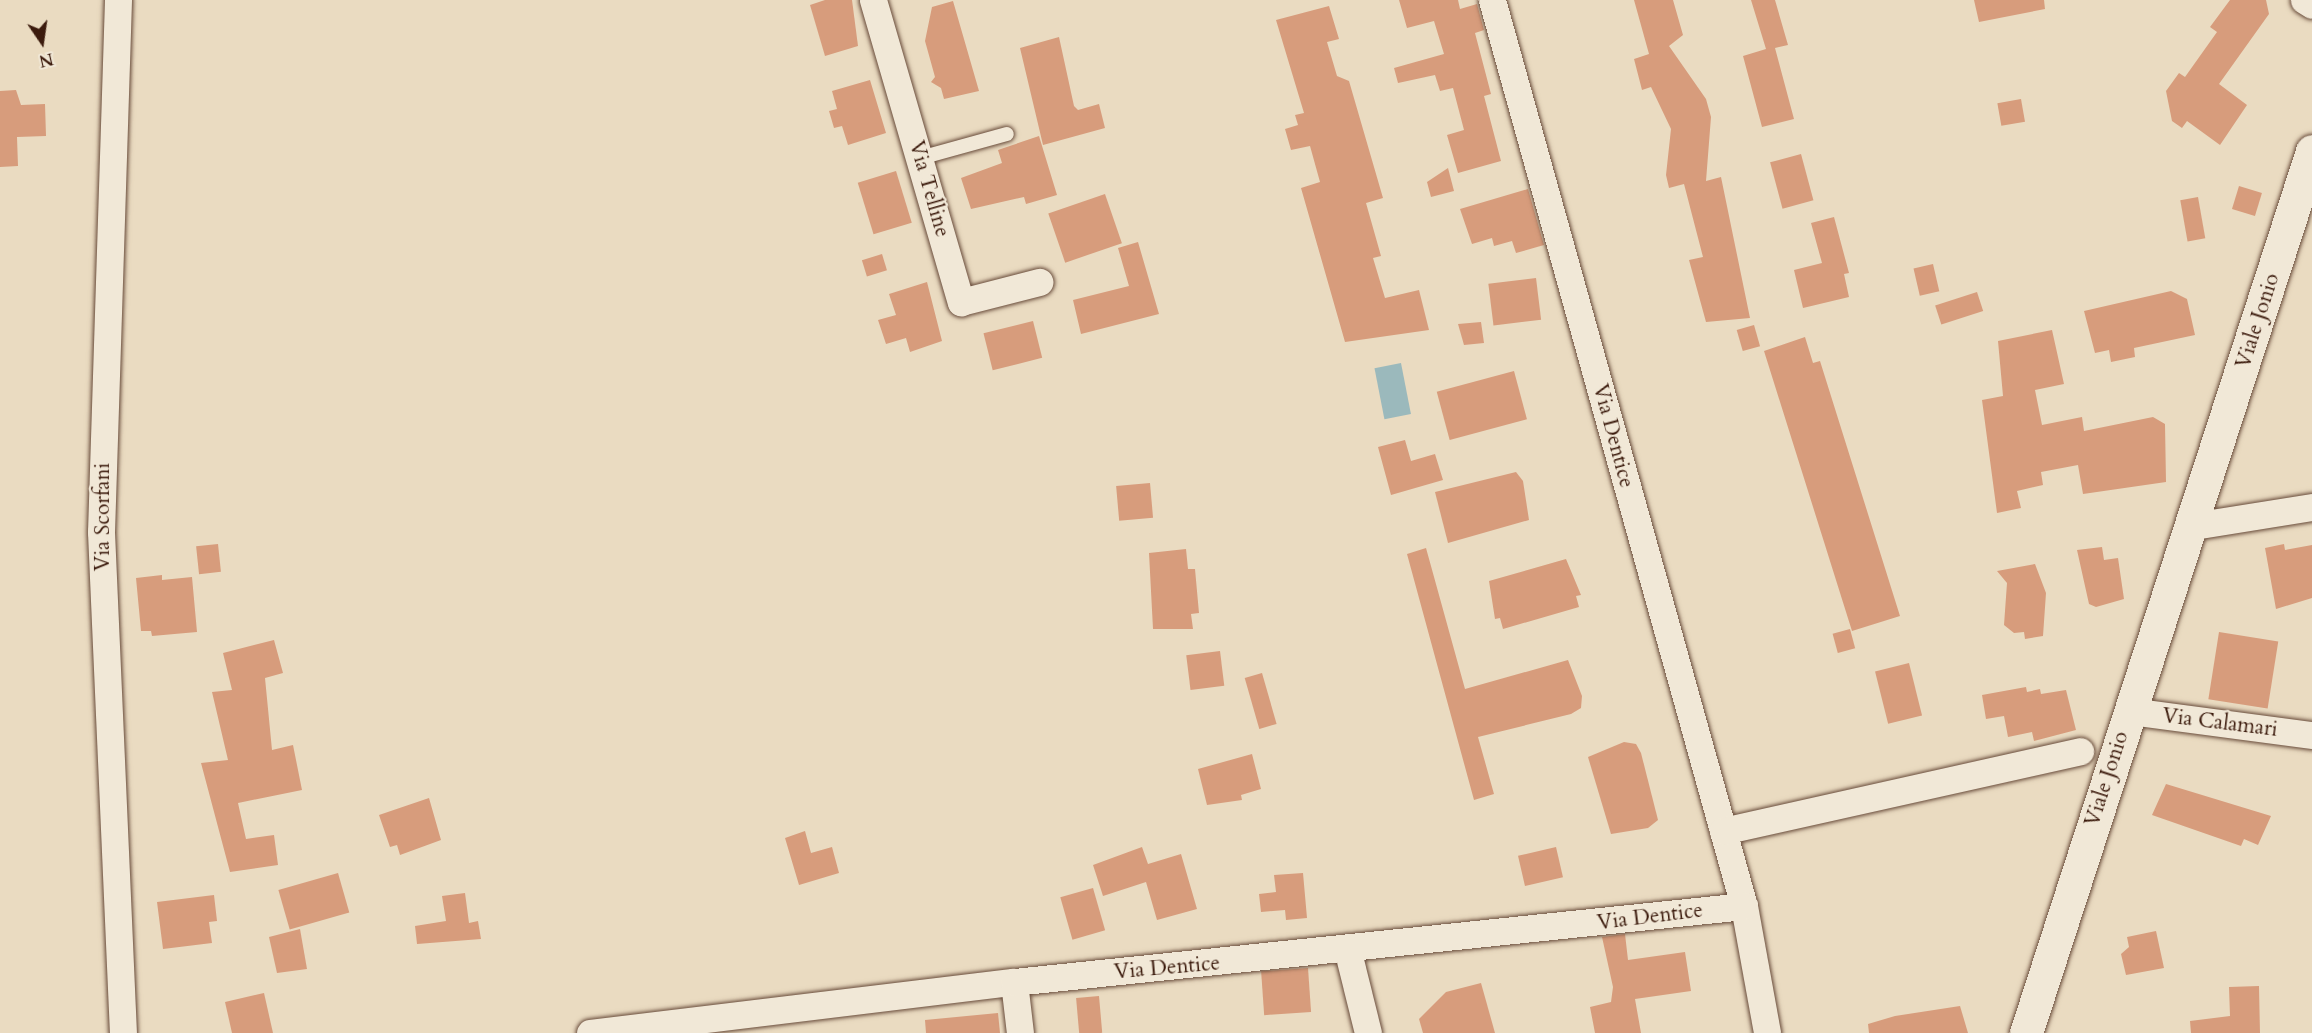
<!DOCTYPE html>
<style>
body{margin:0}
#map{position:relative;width:2312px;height:1033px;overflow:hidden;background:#eadbc1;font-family:Cardo,serif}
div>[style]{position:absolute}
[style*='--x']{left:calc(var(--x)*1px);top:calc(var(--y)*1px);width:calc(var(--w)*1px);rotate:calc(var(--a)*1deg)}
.water>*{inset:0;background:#9bb9bc;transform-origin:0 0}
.building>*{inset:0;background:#d79c7c;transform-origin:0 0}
.roads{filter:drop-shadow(0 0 2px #684b3a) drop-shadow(0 0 2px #684b3a)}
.service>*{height:14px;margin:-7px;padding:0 7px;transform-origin:7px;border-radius:7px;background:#f1e8d7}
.minor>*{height:27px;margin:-13.5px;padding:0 13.5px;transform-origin:13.5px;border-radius:13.5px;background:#f1e8d7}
.tertiary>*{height:33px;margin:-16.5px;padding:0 16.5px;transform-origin:16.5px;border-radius:16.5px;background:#f1e8d7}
span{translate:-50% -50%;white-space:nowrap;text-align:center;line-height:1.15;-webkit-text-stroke:4.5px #f1e8d7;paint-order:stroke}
.street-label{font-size:21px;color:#3c1b0d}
.north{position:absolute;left:12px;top:12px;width:60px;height:60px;-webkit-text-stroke:4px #f1e8d7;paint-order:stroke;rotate:167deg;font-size:16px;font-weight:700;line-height:24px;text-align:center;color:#3c1b0d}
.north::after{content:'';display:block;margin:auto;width:21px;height:27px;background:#3c1b0d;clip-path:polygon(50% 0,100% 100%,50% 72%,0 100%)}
</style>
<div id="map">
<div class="water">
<i style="left:1401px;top:363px;width:52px;height:27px;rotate:79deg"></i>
</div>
<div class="building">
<i style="clip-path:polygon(825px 0,852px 0,858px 46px,825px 56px,810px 5px)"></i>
<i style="clip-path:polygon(1399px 0,1458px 0,1460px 9px,1477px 4px,1484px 30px,1475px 33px,1491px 94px,1484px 96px,1501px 161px,1458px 173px,1447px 135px,1464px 130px,1453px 88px,1440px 91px,1435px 75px,1398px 83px,1394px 68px,1444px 54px,1434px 21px,1407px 28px)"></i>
<i style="clip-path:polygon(1634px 0,1673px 0,1683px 35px,1669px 46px,1706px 99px,1711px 117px,1706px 181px,1721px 177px,1750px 318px,1706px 322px,1689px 260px,1703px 257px,1684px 184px,1669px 188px,1666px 175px,1671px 129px,1651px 87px,1642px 90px,1634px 59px,1649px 54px)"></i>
<i style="clip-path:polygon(1751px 0,1775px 0,1788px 45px,1775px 48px,1794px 119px,1762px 127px,1743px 56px,1766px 49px)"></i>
<i style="clip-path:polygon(1974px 0,2044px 0,2045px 9px,1979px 22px)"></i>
<i style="clip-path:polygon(2230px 0,2266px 0,2269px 14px,2219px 84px,2247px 105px,2220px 145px,2187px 121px,2182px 128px,2172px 121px,2166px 91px,2179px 73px,2185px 77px,2217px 32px,2210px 27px)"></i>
<i style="clip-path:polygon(953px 1px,979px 91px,944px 99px,941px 88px,931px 82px,935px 77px,925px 41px,932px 7px)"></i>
<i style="clip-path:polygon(1329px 6px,1339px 39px,1327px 42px,1337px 76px,1349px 81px,1383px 198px,1366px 203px,1381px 256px,1373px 258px,1385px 298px,1419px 290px,1429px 330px,1345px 342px,1301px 188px,1320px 182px,1310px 146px,1291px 150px,1285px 129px,1298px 125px,1295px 115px,1304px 113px,1276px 20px)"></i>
<i style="clip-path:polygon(1059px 37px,1074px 106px,1078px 110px,1099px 104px,1105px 128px,1043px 145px,1020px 48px)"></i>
<i style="clip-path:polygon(870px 80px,886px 133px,848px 145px,842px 126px,834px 128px,829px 111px,837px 109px,832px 91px)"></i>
<i style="clip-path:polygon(16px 90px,21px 105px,45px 104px,46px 136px,17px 137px,18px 166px,0 167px,0 91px)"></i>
<i style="left:2021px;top:99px;width:23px;height:24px;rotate:80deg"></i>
<i style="clip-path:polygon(1039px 136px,1057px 195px,1026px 204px,1024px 197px,971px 209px,961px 178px,1002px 163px,998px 150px)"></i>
<i style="left:1801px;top:154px;width:48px;height:32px;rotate:75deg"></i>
<i style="clip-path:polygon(1448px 168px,1454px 191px,1431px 197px,1427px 182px)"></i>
<i style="left:896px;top:171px;width:54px;height:40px;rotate:73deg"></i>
<i style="left:2239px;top:186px;width:24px;height:24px;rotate:17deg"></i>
<i style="clip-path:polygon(1528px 189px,1544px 245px,1516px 253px,1512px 241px,1494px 246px,1492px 238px,1472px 244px,1460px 209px)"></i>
<i style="left:1105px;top:194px;width:52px;height:60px;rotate:71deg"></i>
<i style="left:2198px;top:197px;width:42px;height:18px;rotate:80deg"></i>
<i style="clip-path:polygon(1834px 217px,1849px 273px,1844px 274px,1849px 297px,1803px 308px,1794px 270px,1822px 263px,1811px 223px)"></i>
<i style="clip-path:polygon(1138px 242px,1159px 314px,1081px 334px,1073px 300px,1129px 286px,1118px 248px)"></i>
<i style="left:882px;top:254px;width:17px;height:21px;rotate:73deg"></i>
<i style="left:1933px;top:264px;width:28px;height:20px;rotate:77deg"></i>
<i style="left:1536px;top:278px;width:42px;height:48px;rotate:83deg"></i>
<i style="clip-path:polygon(927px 282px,942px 341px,910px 352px,906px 338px,886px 344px,878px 320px,896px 315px,889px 294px)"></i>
<i style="clip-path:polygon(2171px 291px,2187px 299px,2195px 335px,2134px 348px,2135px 357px,2111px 362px,2109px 350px,2095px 353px,2084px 311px)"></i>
<i style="left:1977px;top:292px;width:20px;height:44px;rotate:72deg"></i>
<i style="left:1033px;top:321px;width:38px;height:51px;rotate:76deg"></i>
<i style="clip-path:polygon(1481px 322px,1484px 343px,1464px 345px,1458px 324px)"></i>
<i style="left:1754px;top:325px;width:22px;height:18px;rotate:74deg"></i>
<i style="clip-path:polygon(2052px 330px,2064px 384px,2035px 390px,2042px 425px,2082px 417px,2084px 431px,2153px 417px,2165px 424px,2166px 482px,2083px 494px,2078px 465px,2041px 472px,2043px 485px,2017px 491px,2021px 508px,1997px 513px,1982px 400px,2003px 396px,1998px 341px)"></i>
<i style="clip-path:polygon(1805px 337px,1813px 363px,1820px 361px,1900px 616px,1852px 631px,1764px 351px)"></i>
<i style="left:1514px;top:371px;width:50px;height:80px;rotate:75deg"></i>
<i style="clip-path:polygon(1405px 440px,1411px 461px,1435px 454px,1443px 480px,1391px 495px,1378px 447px)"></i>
<i style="clip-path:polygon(1516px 472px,1523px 481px,1529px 520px,1448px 543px,1435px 492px)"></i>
<i style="left:1150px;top:483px;width:35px;height:34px;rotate:85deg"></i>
<i style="left:218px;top:544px;width:28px;height:22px;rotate:84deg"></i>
<i style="clip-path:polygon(2284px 544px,2285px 550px,2312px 545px,2312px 598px,2276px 609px,2265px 548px)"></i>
<i style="clip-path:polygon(2102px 547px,2104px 560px,2118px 558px,2124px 599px,2096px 607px,2089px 604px,2077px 550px)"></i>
<i style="clip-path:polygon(1426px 548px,1465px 689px,1568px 660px,1582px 696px,1581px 708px,1571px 714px,1478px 737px,1494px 794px,1474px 800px,1407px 554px)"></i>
<i style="clip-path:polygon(1186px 549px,1188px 569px,1195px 569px,1199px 613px,1191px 614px,1193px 629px,1153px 629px,1149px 553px)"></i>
<i style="clip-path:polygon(1566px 559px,1581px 595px,1576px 596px,1579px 607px,1503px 629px,1500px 618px,1495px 619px,1489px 581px)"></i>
<i style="clip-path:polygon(2035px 564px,2046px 593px,2043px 636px,2025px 639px,2024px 632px,2014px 633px,2004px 625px,2007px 583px,1997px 571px)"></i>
<i style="clip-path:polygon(162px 575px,162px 580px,192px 577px,197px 632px,152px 636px,151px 631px,141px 631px,136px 578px)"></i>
<i style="left:1850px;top:629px;width:20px;height:18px;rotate:75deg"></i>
<i style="left:2219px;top:632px;width:60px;height:68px;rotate:9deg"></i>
<i style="clip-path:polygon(274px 640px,283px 673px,265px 678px,272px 750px,293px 745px,302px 790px,238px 803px,246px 839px,274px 835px,278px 865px,230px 872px,201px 763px,228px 760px,212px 692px,232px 690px,223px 653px)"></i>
<i style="left:1220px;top:651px;width:35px;height:34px;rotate:83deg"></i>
<i style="left:1909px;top:663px;width:54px;height:35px;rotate:76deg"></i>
<i style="left:1262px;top:673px;width:53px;height:18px;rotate:74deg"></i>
<i style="clip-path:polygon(2026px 687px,2027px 692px,2040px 689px,2041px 694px,2066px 690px,2076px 730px,2034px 741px,2032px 732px,2008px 737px,2004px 716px,1986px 719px,1982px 695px)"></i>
<i style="clip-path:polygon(1624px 742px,1636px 744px,1641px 753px,1658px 820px,1648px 828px,1611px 834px,1588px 757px)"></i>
<i style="clip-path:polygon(1252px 754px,1261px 789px,1241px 795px,1242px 800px,1207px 805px,1198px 769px)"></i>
<i style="clip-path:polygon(2166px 784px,2271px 816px,2258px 845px,2244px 839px,2241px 846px,2152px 815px)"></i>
<i style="clip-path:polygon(429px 798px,441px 840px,400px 855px,397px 845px,390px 847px,379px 815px)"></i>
<i style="clip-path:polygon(805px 831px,811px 853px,832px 847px,839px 873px,799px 885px,785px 838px)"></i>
<i style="clip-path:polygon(1142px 847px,1148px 864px,1181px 854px,1197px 909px,1157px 920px,1146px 882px,1103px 896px,1093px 865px)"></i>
<i style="left:1556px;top:847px;width:31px;height:39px;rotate:77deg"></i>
<i style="left:338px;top:873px;width:41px;height:62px;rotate:74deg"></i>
<i style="clip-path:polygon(1303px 873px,1307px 918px,1286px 920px,1285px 910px,1261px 912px,1259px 894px,1276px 892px,1274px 875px)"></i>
<i style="left:1093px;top:888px;width:44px;height:34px;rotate:74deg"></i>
<i style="clip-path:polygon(465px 893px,469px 923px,478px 921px,481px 939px,417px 944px,415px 926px,446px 921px,442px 896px)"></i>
<i style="clip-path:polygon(214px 895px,217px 921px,209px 922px,212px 943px,163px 949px,157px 902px)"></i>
<i style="clip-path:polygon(300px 929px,307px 969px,277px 973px,269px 937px)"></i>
<i style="clip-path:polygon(2156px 931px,2164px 968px,2126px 975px,2121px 954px,2129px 947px,2127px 937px)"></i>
<i style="clip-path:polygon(1625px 934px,1628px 960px,1685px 952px,1691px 991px,1635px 999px,1641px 1033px,1595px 1033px,1590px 1007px,1611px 1002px,1613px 987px,1602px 937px)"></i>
<i style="left:1308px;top:968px;width:44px;height:47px;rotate:86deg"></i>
<i style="clip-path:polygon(1481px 983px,1495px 1033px,1423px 1033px,1419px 1019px,1446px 992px)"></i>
<i style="clip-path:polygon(2259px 986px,2260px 1033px,2191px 1033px,2190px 1021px,2230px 1016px,2229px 987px)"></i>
<i style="clip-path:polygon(264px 993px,273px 1033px,232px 1033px,225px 1002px)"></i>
<i style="left:1099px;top:996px;width:37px;height:23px;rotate:85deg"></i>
<i style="clip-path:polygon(1960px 1006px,1968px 1033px,1869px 1033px,1868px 1024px,1895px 1016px)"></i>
<i style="clip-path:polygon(998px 1013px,1000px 1033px,926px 1033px,925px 1020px)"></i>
</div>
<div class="roads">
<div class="service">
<i style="--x:920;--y:158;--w:90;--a:-15.4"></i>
</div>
<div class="minor">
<i style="--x:118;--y:0;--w:532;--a:91.83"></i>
<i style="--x:101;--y:532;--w:501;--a:87.49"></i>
<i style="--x:873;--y:0;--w:315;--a:73.8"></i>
<i style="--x:961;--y:302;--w:81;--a:-14.4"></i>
<i style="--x:1492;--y:0;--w:940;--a:74.46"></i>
<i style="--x:1744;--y:906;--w:129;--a:79.7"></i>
<i style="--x:2304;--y:0;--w:9;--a:32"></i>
<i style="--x:2193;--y:526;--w:121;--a:-9.1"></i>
<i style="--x:2129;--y:711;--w:185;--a:7.5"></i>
<i style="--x:1723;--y:831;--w:366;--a:-12.6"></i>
<i style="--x:1348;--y:952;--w:83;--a:76.1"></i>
<i style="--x:1014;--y:982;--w:51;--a:83.3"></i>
<i style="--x:590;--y:1033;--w:427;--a:-6.9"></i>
<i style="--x:1014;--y:982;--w:734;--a:-5.94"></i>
</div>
<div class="tertiary">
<i style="--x:2026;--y:1033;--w:927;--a:-72.03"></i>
</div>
</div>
<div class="street-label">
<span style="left:929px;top:189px;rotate:74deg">Via Telline</span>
<span style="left:2258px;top:321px;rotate:-72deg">Viale Jonio</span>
<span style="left:1613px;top:436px;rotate:75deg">Via Dentice</span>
<span style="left:103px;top:517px;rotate:-90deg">Via Scorfani</span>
<span style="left:2220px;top:723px;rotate:7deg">Via Calamari</span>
<span style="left:2107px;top:779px;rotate:-72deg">Viale Jonio</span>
<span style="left:1650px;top:917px;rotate:-7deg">Via Dentice</span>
<span style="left:1167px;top:968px;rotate:-5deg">Via Dentice</span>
</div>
<div class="north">N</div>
</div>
